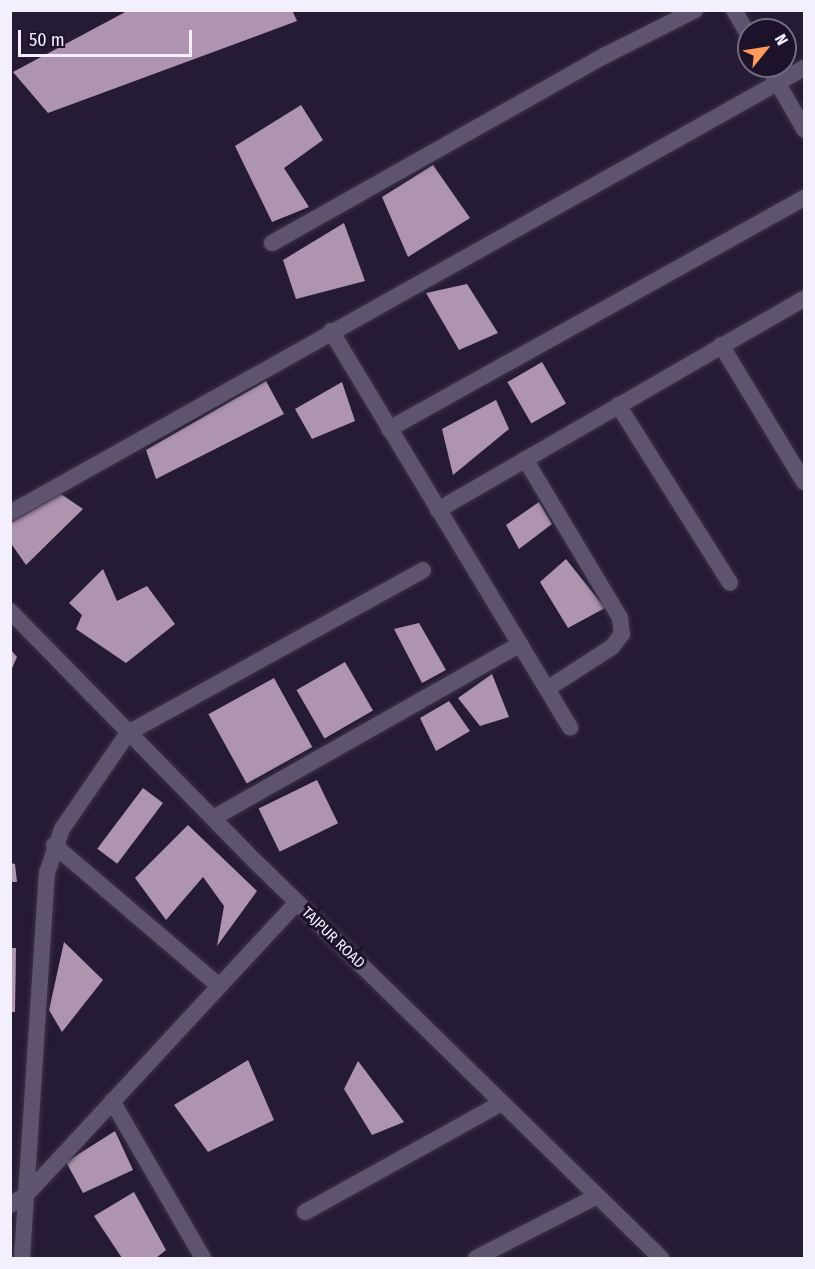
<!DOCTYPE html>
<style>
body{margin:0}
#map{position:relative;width:815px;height:1269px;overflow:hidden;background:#261b34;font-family:"Fira Sans Condensed",sans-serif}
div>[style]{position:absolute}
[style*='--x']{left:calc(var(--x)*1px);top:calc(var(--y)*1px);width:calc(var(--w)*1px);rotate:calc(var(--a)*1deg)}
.building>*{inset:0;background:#ae94ae;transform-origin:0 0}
.roads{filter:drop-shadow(0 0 2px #3d3448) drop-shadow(0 0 2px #3d3448)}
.minor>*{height:16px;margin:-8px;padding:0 8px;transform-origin:8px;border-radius:8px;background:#5f5470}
.secondary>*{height:16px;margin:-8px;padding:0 8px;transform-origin:8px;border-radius:8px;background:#5f5470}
span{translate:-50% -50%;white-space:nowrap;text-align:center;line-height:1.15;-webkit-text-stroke:6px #1c122a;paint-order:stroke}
.street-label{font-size:15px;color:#f4effd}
.frame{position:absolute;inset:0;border:12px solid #f4effd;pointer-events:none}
.north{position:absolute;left:737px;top:18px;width:60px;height:60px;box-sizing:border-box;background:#1c122a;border:2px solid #726a7e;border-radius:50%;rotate:60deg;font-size:16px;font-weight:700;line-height:24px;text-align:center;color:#f4effd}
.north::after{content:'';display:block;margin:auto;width:21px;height:27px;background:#ff9a5b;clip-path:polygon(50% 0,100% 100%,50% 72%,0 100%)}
.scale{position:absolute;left:18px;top:30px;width:174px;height:27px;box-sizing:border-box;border:3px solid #f4effd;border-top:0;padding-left:8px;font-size:18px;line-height:21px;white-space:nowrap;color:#f4effd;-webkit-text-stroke:4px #1c122a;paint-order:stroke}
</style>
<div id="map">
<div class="building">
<i style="clip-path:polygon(129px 10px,292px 10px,297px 21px,48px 113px,13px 72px)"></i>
<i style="clip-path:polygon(301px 105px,323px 140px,284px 168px,309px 207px,272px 222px,235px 146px)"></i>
<i style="clip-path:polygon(433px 165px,470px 218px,408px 257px,382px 197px)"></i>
<i style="clip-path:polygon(344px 223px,365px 281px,296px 299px,283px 260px)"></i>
<i style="clip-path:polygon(467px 284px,498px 333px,459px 350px,426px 293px)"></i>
<i style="left:542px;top:362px;width:48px;height:40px;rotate:60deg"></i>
<i style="clip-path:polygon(266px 381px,284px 414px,156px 479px,146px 450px)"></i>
<i style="clip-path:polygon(342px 382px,355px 421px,312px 439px,295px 409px)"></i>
<i style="clip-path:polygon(496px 400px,509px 429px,453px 475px,442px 429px)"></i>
<i style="clip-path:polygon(61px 494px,83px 509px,26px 565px,10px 542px,10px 523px)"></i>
<i style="clip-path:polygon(539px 502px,552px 524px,519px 549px,506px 525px)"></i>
<i style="clip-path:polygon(566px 559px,605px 608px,568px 628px,540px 582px)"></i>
<i style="clip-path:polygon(103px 569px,117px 601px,147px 586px,175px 624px,126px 663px,76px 629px,82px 615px,69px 603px)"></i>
<i style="clip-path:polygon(419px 623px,446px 670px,422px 683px,394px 629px)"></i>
<i style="clip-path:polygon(10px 649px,17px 657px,10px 673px)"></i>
<i style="left:345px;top:662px;width:56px;height:56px;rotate:60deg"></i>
<i style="clip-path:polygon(492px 674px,509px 717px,480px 726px,458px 698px)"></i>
<i style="left:274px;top:678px;width:79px;height:75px;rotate:61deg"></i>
<i style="clip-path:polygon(449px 701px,470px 731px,436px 751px,420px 718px)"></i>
<i style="left:317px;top:780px;width:48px;height:65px;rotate:64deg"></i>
<i style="left:143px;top:788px;width:25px;height:76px;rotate:37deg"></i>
<i style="clip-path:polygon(188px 825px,257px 891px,217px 946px,224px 906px,203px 877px,166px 920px,135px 878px)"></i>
<i style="clip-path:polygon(10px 863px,15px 864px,17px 882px,10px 882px)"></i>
<i style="clip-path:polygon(64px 942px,103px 980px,62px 1032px,49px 1010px)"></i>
<i style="clip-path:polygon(10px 948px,16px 948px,15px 1012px,10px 1012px)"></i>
<i style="clip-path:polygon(248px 1060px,274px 1120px,208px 1152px,174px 1105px)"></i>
<i style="clip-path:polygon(358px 1061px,404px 1122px,372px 1135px,344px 1089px)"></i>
<i style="clip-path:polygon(115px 1131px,133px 1170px,83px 1193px,66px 1162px)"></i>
<i style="clip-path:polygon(134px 1192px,166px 1250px,156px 1258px,122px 1258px,94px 1216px)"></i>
</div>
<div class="roads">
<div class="minor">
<i style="--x:734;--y:10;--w:30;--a:60"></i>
<i style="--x:768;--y:66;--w:73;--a:60.3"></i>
<i style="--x:272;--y:243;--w:383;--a:-29.4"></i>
<i style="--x:606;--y:55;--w:100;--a:-26.8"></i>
<i style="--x:331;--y:331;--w:463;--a:58.9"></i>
<i style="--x:721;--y:345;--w:160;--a:58.8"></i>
<i style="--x:618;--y:405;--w:210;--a:57.8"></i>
<i style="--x:389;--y:429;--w:475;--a:-29.1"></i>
<i style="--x:525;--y:459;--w:185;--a:59.1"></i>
<i style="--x:620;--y:618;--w:16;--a:83"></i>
<i style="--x:622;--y:634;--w:16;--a:128"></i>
<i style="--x:612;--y:647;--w:77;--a:147.1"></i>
<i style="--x:438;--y:510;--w:422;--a:-30"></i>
<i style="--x:10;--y:513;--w:910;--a:-29.27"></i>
<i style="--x:213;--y:818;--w:353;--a:-29.5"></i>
<i style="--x:54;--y:845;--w:217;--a:40.5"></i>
<i style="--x:112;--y:1101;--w:181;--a:59.9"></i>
<i style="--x:10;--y:1205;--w:19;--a:-32"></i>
<i style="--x:26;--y:1195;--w:399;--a:-47.2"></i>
<i style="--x:305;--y:1212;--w:225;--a:-29"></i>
<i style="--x:22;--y:1258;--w:386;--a:-86.3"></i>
<i style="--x:47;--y:873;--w:46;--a:-71.2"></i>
<i style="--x:62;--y:829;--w:116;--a:-55.5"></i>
<i style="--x:128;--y:733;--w:337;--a:-28.9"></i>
<i style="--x:476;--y:1258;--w:136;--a:-27.1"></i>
</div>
<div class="secondary">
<i style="--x:10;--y:611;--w:357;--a:45.6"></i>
<i style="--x:260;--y:866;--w:561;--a:44.35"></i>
</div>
</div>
<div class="street-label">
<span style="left:333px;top:938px;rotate:44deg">TAJPUR ROAD</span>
</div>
<div class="frame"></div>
<div class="north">N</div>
<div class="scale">50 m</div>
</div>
